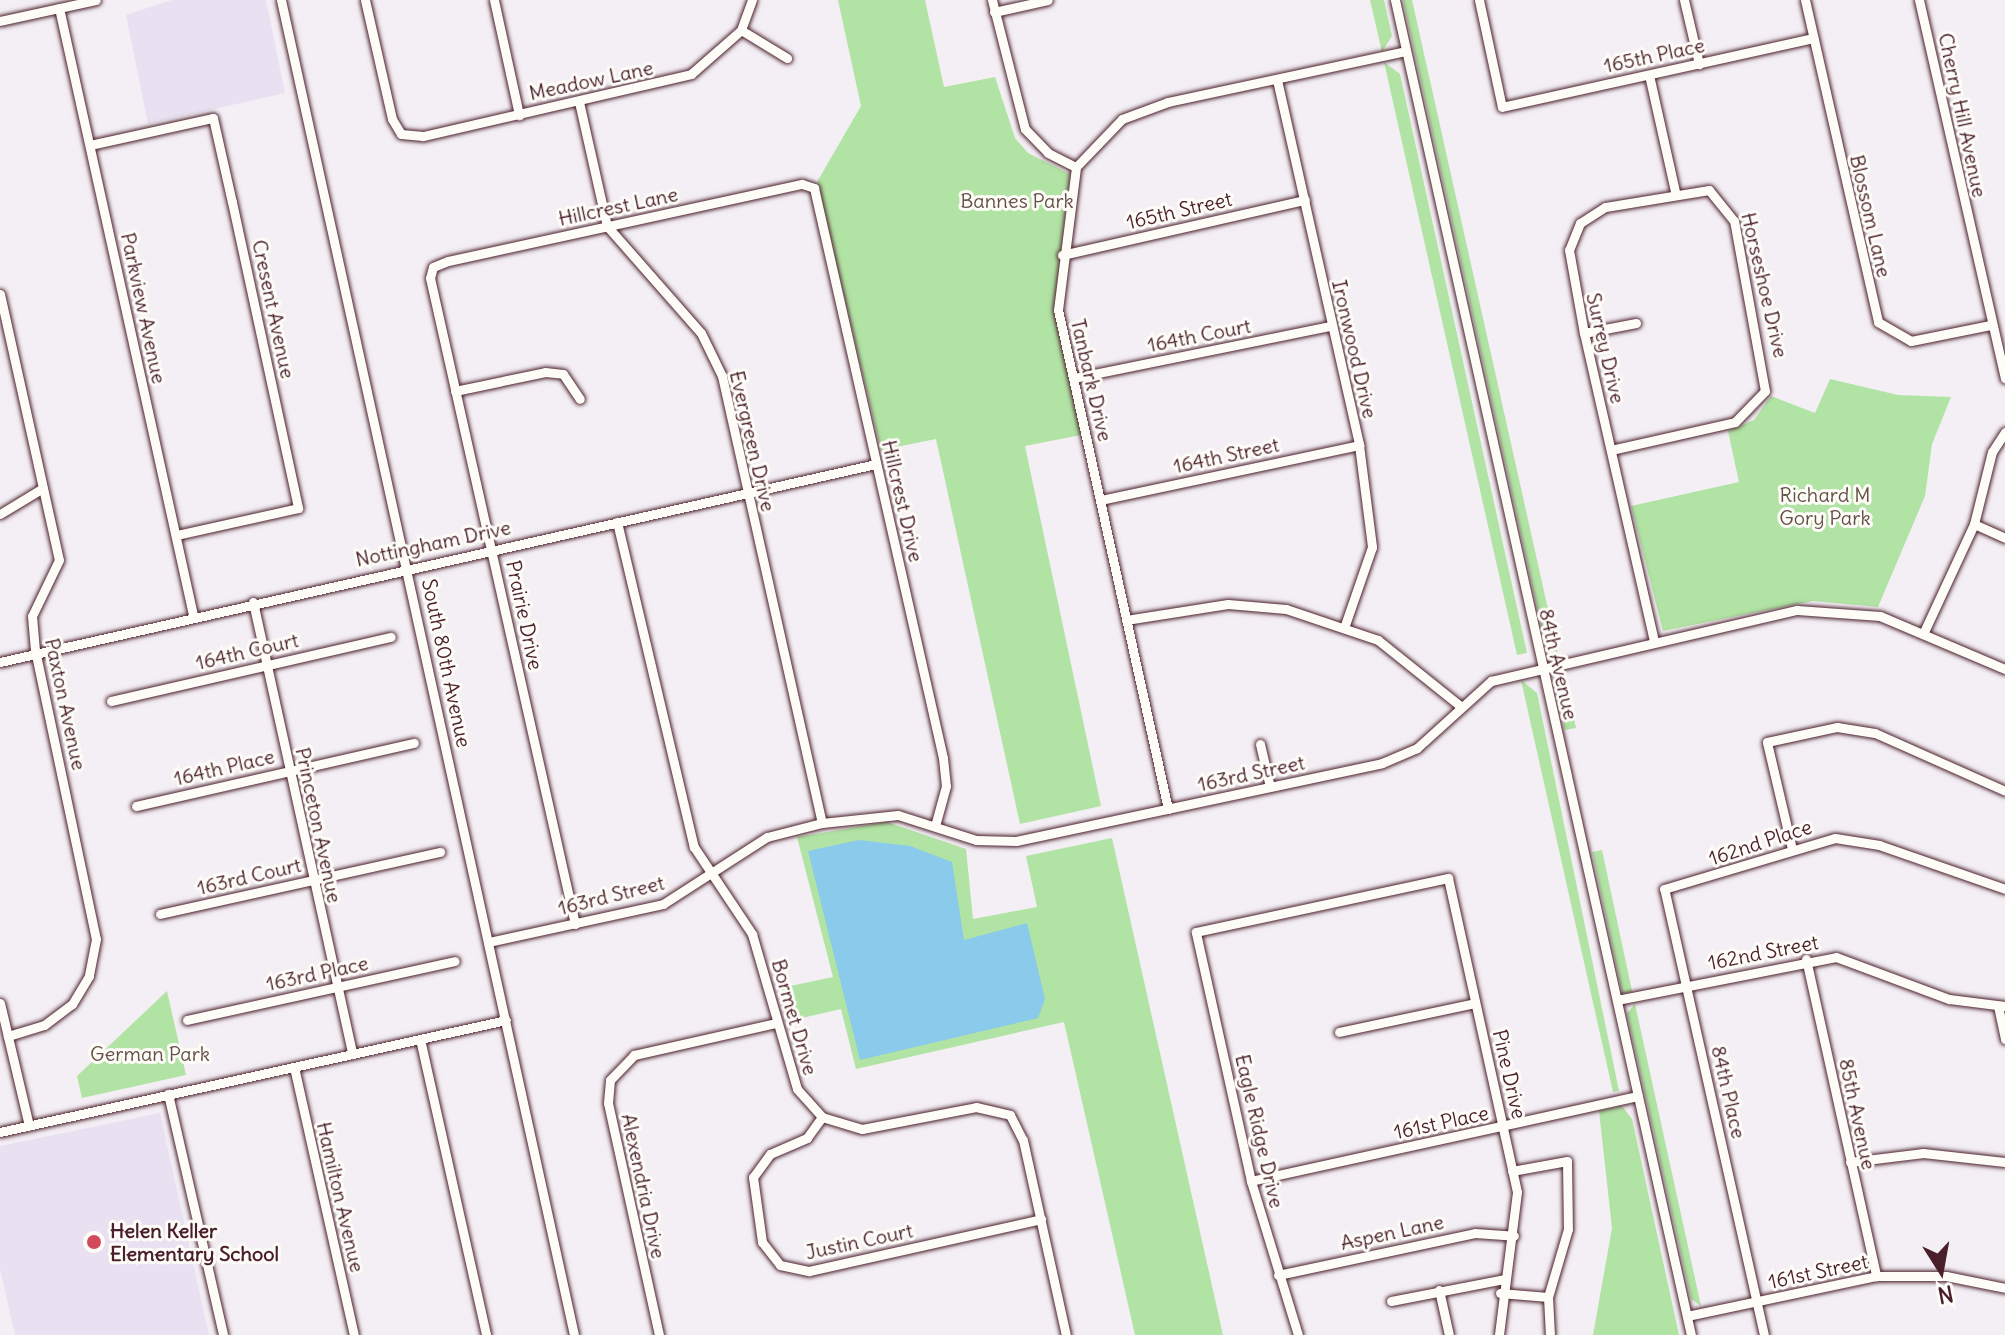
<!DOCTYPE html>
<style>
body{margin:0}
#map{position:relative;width:2005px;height:1335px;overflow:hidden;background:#f4eff5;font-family:Delius,sans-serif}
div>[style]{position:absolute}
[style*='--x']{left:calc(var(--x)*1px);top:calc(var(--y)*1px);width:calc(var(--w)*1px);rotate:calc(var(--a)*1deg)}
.built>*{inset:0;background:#e9e0f2}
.green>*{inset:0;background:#b1e3a4;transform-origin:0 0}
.water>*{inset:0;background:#8acaea}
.roads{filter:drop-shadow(0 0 2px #4a1f2b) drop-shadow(0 0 2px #4a1f2b)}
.minor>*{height:9px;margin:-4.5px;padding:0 4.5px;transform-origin:4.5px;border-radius:4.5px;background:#fdfcf7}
.dots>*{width:22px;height:22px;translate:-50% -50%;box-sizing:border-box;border:4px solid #fdfcf7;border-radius:50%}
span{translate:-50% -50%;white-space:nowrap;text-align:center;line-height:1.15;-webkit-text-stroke:6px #fdfcf7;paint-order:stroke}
.street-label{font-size:20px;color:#4a1f2b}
.park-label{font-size:20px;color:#645049}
.poi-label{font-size:20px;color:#4a1f2b;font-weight:700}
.left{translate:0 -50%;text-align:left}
.north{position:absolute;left:1901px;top:1231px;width:80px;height:80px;-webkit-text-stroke:6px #fdfcf7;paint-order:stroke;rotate:169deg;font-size:22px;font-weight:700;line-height:32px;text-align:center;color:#4a1f2b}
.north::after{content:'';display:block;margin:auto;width:28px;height:36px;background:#4a1f2b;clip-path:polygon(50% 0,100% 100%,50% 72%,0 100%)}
</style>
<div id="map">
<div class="built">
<i style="clip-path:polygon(172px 0,266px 0,285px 93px,148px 124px,126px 15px)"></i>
<i style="clip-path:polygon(160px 1113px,209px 1335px,15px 1335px,0 1269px,0 1146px)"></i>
</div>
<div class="green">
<i style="clip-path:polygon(838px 0,925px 0,944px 87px,995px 77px,1015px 138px,1028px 153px,1070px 174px,1055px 301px,1081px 435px,1025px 446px,1101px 806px,1020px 824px,936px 439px,881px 450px,817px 182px,861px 106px)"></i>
<i style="clip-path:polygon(1370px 0,1384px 0,1392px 36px,1382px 52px)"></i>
<i style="clip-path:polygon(1403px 0,1412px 0,1558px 654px,1545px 643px)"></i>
<i style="clip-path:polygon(1384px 62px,1400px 74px,1527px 653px,1517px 655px)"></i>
<i style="clip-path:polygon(1830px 379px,1898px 395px,1951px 397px,1932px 444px,1925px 496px,1878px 607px,1813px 601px,1663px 631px,1631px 506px,1739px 482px,1728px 431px,1754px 420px,1771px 396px,1815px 413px)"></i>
<i style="clip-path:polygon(1563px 670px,1576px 728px,1565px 730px,1554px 678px)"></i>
<i style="clip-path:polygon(1521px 680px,1537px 693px,1619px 1091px,1613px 1092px)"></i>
<i style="clip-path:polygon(887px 822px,966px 849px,973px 919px,1037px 907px,1026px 856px,1112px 838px,1223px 1335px,1135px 1335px,1064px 1022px,856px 1069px,841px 1009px,789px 1021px,781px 988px,833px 977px,797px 837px)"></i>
<i style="left:1602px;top:850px;width:145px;height:10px;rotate:78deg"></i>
<i style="clip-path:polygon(167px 991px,186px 1075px,82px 1098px,77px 1076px)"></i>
<i style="clip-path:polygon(1635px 1004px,1701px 1306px,1691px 1299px,1627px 1013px)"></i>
<i style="clip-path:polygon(1622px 1106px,1632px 1119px,1679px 1335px,1593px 1335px,1612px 1228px,1599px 1111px)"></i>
</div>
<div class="water">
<i style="clip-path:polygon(859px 840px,910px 846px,952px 862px,964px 940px,1027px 923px,1045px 999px,1038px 1018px,860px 1060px,808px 851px)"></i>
</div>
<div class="roads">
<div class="minor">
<i style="--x:281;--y:0;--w:1367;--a:77.62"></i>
<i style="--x:365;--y:0;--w:122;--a:77.2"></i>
<i style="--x:392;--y:119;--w:17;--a:59"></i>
<i style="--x:401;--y:134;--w:22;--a:5"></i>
<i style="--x:423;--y:136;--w:275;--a:-13"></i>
<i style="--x:691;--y:74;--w:67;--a:-41.3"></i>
<i style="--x:741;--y:30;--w:32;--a:-70"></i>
<i style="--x:494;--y:0;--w:118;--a:77.7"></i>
<i style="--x:992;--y:0;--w:133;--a:75.7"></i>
<i style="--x:1025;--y:129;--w:33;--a:46"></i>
<i style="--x:1048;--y:153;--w:31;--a:27"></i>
<i style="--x:1395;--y:0;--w:1367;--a:77.5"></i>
<i style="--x:1479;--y:0;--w:109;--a:77.9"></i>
<i style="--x:1502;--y:107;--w:319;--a:-12.5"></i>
<i style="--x:1684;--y:0;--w:66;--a:76.8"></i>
<i style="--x:1805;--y:0;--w:330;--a:77.2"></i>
<i style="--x:1878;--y:322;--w:38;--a:30"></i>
<i style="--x:1911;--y:341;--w:81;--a:-11.4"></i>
<i style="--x:1919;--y:0;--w:388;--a:77.2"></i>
<i style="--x:59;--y:8;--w:622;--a:77.55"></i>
<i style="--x:994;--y:12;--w:55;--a:-12.5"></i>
<i style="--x:0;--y:21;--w:98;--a:-12.3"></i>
<i style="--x:741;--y:30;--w:54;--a:31.3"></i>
<i style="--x:1649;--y:75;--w:119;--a:77.4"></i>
<i style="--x:1277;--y:80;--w:374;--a:77.3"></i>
<i style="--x:1359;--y:445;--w:103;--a:82.7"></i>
<i style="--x:1372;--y:547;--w:83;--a:109.1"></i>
<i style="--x:579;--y:102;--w:127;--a:77.3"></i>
<i style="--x:607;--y:226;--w:142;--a:48.7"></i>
<i style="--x:701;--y:333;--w:48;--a:64"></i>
<i style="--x:722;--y:376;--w:458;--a:77.4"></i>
<i style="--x:90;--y:145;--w:126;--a:-12.4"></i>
<i style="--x:213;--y:118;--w:86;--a:77.3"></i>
<i style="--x:232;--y:202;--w:313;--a:77.8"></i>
<i style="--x:298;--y:508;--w:125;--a:167.5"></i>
<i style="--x:1062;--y:255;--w:249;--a:-12.8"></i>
<i style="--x:0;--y:294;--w:272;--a:77.5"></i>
<i style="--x:59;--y:560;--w:62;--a:115.7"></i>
<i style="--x:32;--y:616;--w:34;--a:85"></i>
<i style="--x:35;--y:650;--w:295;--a:78.1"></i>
<i style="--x:96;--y:939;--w:38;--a:101"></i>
<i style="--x:89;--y:976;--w:33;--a:121"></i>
<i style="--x:72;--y:1004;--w:35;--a:143"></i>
<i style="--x:44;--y:1025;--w:38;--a:163"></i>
<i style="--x:1584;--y:333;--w:53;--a:-10.9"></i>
<i style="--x:1074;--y:378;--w:261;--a:-11.5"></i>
<i style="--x:455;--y:391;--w:92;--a:-11.9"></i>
<i style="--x:545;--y:372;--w:18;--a:6"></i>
<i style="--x:563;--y:374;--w:30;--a:56"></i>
<i style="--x:1611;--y:450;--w:127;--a:-12.7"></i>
<i style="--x:1735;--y:422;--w:43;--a:-45.9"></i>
<i style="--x:1765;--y:391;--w:173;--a:-100.3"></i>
<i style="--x:1734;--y:221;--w:40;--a:-129"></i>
<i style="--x:1709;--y:190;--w:105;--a:170.7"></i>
<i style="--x:1605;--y:207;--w:30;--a:147"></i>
<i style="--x:1580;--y:223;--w:29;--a:112"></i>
<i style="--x:1569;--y:250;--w:84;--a:79.8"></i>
<i style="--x:1584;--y:333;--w:317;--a:77.2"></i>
<i style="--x:1101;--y:500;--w:264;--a:-12"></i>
<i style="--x:0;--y:514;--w:50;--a:-31.2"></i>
<i style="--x:617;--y:522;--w:334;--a:76.7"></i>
<i style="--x:694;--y:847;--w:105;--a:56.3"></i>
<i style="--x:752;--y:934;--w:161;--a:73.8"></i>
<i style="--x:797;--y:1089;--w:38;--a:48"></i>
<i style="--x:822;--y:1117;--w:42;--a:16.7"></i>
<i style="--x:862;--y:1129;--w:116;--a:-10.9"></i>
<i style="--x:976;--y:1107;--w:35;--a:13"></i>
<i style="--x:1010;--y:1115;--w:28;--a:63"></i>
<i style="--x:1023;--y:1140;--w:200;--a:77.6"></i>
<i style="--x:1974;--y:524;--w:34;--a:24"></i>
<i style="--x:253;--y:602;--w:463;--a:77.6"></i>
<i style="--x:1126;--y:620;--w:103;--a:-8.9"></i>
<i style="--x:1228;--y:604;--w:58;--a:4.9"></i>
<i style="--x:1286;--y:609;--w:97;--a:18.6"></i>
<i style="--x:1378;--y:640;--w:105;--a:38.8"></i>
<i style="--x:1923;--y:634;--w:121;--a:-65.1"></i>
<i style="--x:1974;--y:524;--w:74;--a:-76"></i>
<i style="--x:1992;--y:452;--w:24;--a:-57"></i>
<i style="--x:0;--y:662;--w:898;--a:-12.74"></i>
<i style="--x:111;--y:701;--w:287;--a:-12.9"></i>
<i style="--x:1260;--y:744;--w:44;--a:76.9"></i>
<i style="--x:136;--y:806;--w:285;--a:-12.8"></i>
<i style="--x:1168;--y:809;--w:511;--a:-102.43"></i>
<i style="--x:1058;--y:310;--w:144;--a:-82.8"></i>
<i style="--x:1076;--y:167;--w:66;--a:-46.2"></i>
<i style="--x:1122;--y:119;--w:49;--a:-20.3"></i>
<i style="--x:1168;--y:102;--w:243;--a:-12.1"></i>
<i style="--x:1792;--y:849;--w:110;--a:-103.2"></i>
<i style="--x:1767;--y:742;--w:72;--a:-12.1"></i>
<i style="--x:1837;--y:727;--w:38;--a:9"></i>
<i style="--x:1875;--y:733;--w:142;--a:24"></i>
<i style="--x:160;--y:914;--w:287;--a:-12.5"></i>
<i style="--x:575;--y:924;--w:662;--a:-102.65"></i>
<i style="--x:430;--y:278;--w:11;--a:-75"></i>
<i style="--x:433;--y:267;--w:16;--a:-22"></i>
<i style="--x:448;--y:261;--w:362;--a:-12.3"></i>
<i style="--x:802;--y:184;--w:13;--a:18"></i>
<i style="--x:814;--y:188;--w:584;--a:77.25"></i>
<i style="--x:943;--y:758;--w:28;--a:84"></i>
<i style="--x:946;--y:786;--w:41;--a:105.4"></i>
<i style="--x:489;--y:942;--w:178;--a:-12.3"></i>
<i style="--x:663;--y:904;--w:124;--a:-32.8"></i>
<i style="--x:767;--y:837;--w:57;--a:-14.3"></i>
<i style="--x:822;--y:823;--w:76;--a:-6"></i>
<i style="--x:898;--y:815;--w:82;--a:17.8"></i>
<i style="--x:976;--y:840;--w:40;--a:1.4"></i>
<i style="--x:1016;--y:841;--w:374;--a:-12"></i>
<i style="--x:1382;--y:763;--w:38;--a:-23"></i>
<i style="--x:1417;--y:748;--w:100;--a:-42.2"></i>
<i style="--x:1491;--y:681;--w:314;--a:-13.1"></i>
<i style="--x:1797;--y:610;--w:83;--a:4.1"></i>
<i style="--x:1880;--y:616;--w:136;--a:23"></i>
<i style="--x:1806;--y:959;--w:325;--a:77.5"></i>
<i style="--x:1617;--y:1000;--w:223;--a:-11.1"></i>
<i style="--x:1836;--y:957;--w:121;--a:20.4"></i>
<i style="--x:1949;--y:999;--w:56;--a:7.1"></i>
<i style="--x:0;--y:1003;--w:126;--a:76.7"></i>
<i style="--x:1998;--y:1006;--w:34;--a:78"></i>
<i style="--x:187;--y:1020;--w:274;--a:-12.4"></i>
<i style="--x:1339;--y:1032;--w:139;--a:-12"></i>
<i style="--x:420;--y:1039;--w:303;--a:77.4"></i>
<i style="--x:294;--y:1067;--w:275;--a:77.4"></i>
<i style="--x:168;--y:1094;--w:247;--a:77.1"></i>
<i style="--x:822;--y:1117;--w:26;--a:126"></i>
<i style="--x:807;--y:1138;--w:40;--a:156.6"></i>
<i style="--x:770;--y:1154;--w:29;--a:126"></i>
<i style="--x:753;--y:1177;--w:66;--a:82.1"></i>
<i style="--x:762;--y:1242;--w:29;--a:52"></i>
<i style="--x:780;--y:1265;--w:30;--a:12"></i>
<i style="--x:809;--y:1271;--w:238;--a:-12.6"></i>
<i style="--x:0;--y:1132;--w:518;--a:-12.48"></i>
<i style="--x:1850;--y:1162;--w:74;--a:-7"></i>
<i style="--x:1923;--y:1153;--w:82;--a:6.3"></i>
<i style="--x:1512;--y:1171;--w:56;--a:-10.3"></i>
<i style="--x:1567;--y:1161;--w:68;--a:89.2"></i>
<i style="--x:1568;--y:1229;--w:71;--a:106.4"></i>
<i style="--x:1548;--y:1297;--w:38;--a:87"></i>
<i style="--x:1251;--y:1181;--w:396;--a:-12.4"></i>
<i style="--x:1278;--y:1275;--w:201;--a:-12"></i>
<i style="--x:1475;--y:1233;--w:39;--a:4"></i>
<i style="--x:1439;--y:1290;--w:46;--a:77.5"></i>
<i style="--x:1500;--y:1293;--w:48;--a:4.8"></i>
<i style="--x:1391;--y:1301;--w:115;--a:-11"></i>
<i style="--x:1687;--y:1316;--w:193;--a:-11.9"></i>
<i style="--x:1876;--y:1276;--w:70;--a:0"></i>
<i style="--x:1946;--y:1276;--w:60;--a:11.5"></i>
<i style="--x:659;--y:1335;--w:238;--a:-102.4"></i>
<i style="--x:608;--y:1103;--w:23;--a:-85"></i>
<i style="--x:610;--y:1080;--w:35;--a:-46"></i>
<i style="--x:634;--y:1055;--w:146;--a:-12.7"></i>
<i style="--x:1298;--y:1335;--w:161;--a:-107"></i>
<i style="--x:1251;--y:1181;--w:255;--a:-102.5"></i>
<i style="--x:1196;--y:932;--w:258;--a:-12.1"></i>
<i style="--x:1448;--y:878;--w:321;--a:77.6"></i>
<i style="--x:1517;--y:1192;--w:144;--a:97.2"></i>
<i style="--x:1764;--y:1335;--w:457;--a:-102.6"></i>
<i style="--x:1664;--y:889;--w:178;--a:-16.6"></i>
<i style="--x:1835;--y:838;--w:45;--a:9"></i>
<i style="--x:1879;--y:845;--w:133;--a:19.2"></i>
</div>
</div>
<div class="dots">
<i style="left:94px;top:1242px;background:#d1495b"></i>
</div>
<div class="street-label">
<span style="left:1654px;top:55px;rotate:-12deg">165th Place</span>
<span style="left:591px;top:80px;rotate:-12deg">Meadow Lane</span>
<span style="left:1963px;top:115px;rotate:78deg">Cherry Hill Avenue</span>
<span style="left:618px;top:206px;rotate:-12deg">Hillcrest Lane</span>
<span style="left:1179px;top:210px;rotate:-13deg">165th Street</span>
<span style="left:1871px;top:216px;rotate:77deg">Blossom Lane</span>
<span style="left:1765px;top:285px;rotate:77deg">Horseshoe Drive</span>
<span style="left:144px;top:308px;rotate:78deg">Parkview Avenue</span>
<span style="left:274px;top:309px;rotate:78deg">Cresent Avenue</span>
<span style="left:1199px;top:335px;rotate:-11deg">164th Court</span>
<span style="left:1606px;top:348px;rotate:77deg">Surrey Drive</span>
<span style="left:1355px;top:349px;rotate:77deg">Ironwood Drive</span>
<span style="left:1092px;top:380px;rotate:77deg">Tanbark Drive</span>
<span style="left:753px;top:441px;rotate:77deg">Evergreen Drive</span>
<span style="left:1226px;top:455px;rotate:-12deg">164th Street</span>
<span style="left:903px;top:501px;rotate:77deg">Hillcrest Drive</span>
<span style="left:433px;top:543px;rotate:-12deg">Nottingham Drive</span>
<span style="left:525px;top:615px;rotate:78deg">Prairie Drive</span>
<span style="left:247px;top:651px;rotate:-13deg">164th Court</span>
<span style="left:447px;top:663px;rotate:78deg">South 80th Avenue</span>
<span style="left:1559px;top:664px;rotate:77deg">84th Avenue</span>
<span style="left:66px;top:704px;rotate:78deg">Paxton Avenue</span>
<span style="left:224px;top:767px;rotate:-13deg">164th Place</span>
<span style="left:1251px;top:773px;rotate:-12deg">163rd Street</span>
<span style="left:319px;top:825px;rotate:78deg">Princeton Avenue</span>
<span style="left:1760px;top:842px;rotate:-18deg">162nd Place</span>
<span style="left:249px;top:876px;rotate:-13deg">163rd Court</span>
<span style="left:611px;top:895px;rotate:-14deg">163rd Street</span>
<span style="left:1763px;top:952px;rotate:-11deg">162nd Street</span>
<span style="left:317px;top:973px;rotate:-12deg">163rd Place</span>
<span style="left:795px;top:1017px;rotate:74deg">Bormet Drive</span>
<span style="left:1510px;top:1074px;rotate:77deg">Pine Drive</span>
<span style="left:1729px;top:1092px;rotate:77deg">84th Place</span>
<span style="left:1858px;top:1114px;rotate:78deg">85th Avenue</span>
<span style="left:1441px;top:1122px;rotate:-12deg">161st Place</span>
<span style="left:1260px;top:1131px;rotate:77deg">Eagle Ridge Drive</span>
<span style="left:644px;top:1186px;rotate:78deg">Alexendria Drive</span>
<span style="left:341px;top:1197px;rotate:77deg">Hamilton Avenue</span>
<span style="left:1392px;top:1232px;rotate:-12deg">Aspen Lane</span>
<span style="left:859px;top:1241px;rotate:-12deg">Justin Court</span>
<span style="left:1818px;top:1271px;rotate:-12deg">161st Street</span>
</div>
<div class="park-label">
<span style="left:1017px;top:200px">Bannes Park</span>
<span style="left:1825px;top:506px">Richard M<br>Gory Park</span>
<span style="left:150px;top:1053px">German Park</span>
</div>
<div class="poi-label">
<span class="left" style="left:110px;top:1242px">Helen Keller<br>Elementary School</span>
</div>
<div class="north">N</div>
</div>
